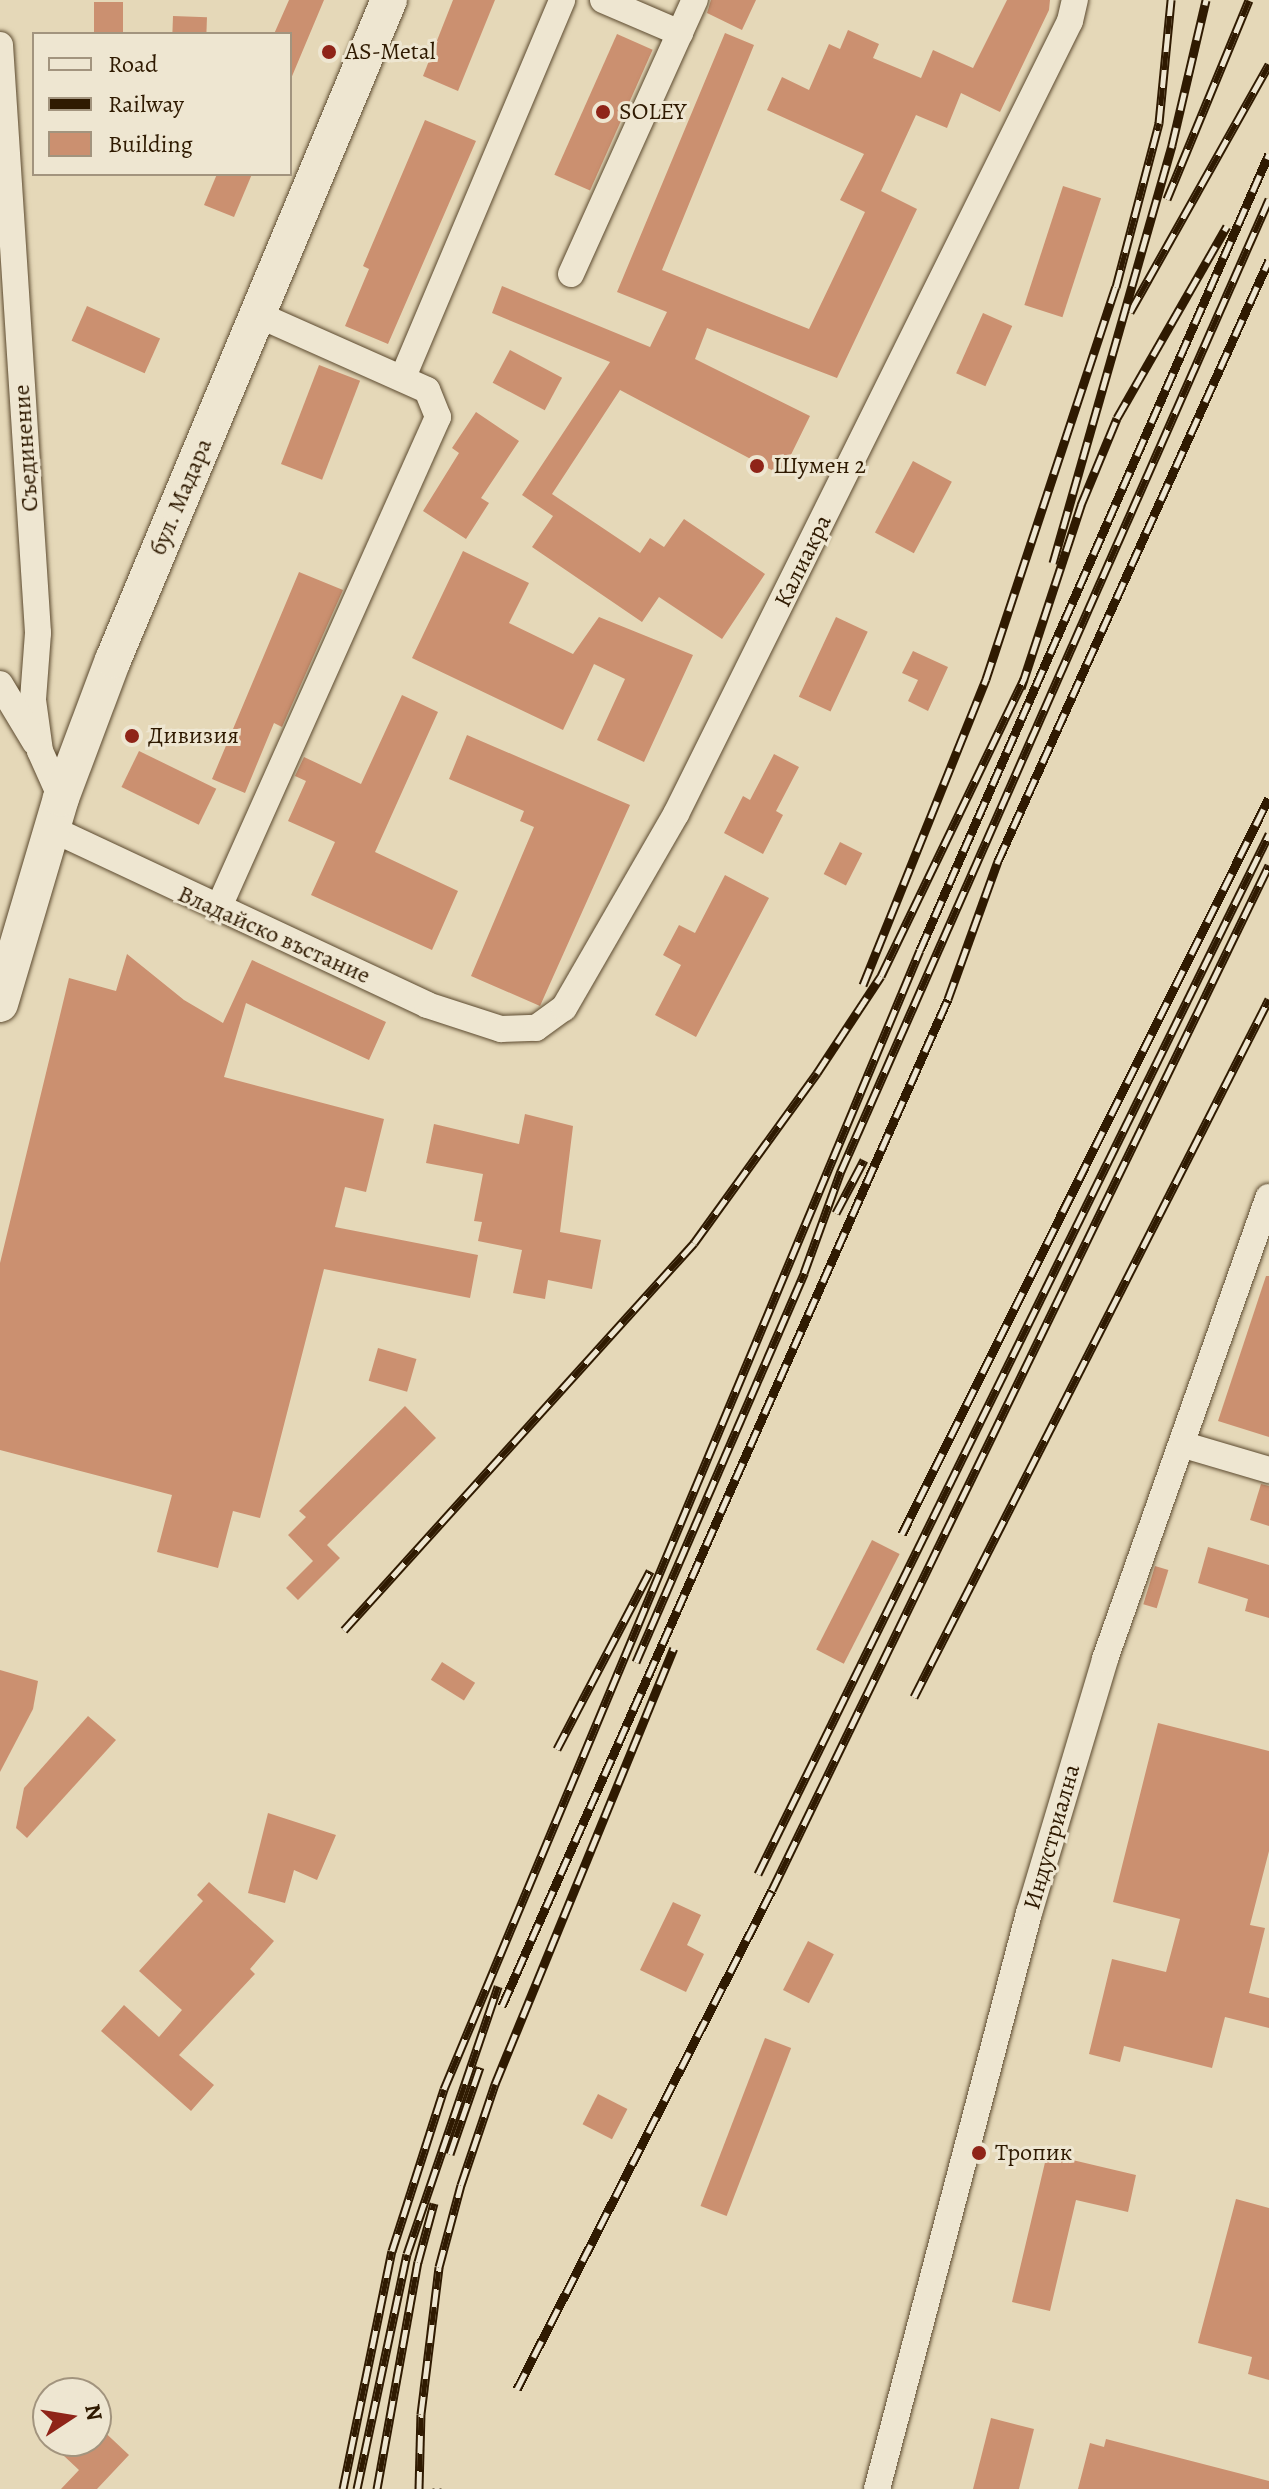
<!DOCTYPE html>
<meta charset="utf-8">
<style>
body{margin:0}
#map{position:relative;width:1269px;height:2489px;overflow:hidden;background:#e5d8b8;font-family:Alegreya,serif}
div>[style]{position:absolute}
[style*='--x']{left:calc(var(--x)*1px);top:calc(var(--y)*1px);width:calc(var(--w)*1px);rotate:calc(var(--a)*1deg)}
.building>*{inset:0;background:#cb9070;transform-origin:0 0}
.roads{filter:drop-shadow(0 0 2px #5c4a2f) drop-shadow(0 0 2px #5c4a2f)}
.street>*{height:26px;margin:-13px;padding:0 13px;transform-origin:13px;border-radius:13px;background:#eee6d1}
.secondary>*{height:36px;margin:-18px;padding:0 18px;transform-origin:18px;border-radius:18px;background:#eee6d1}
.rail>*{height:9px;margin-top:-4.5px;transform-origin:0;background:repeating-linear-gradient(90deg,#eee6d1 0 18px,#2f1a01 0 36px);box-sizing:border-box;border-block:2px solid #2f1a01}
.dots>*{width:22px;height:22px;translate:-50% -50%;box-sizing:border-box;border:4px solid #eee6d1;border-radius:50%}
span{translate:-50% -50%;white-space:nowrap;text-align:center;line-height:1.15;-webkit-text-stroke:6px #eee6d1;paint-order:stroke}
.poi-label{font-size:24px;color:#2f1a01}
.left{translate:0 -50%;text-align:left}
.street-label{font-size:24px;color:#2f1a01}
.legend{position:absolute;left:32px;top:32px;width:260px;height:144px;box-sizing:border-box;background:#eee6d1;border:2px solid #a2947e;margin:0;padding:10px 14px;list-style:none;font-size:24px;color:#2f1a01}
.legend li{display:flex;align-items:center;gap:16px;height:40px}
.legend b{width:40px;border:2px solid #a2947e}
.north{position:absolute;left:32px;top:2377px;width:80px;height:80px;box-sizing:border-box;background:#eee6d1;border:2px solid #a2947e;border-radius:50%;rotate:78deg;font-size:22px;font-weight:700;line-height:32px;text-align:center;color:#2f1a01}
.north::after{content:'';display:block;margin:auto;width:28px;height:36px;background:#8f2418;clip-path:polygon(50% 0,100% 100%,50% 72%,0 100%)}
</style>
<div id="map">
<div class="building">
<i style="clip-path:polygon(289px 0,324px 0,290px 81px,290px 34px,274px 34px)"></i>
<i style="clip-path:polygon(453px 0,495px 0,458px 91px,423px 76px)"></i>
<i style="clip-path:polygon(711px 0,756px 0,742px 30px,707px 13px)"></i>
<i style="clip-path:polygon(1007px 0,1050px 0,1049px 10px,1000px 112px,961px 93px,947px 128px,916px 115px,881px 191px,917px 209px,837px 378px,707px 328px,695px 359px,810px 416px,781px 475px,620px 390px,552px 494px,640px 553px,650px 538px,664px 547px,684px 519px,765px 574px,722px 639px,659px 597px,642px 622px,532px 547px,553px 516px,522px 495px,610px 362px,492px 313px,502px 286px,650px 347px,667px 312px,617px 292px,725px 33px,754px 45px,662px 270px,809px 329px,865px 212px,840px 200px,864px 154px,767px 110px,782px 77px,809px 90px,829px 44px,840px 49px,848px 30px,879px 44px,873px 58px,921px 78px,933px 50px,973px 68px)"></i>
<i style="left:94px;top:2px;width:29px;height:32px"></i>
<i style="left:173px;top:16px;width:34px;height:18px;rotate:2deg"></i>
<i style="left:617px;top:34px;width:39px;height:154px;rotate:24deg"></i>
<i style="clip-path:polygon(425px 120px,476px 141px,388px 344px,345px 326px,369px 269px,363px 266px)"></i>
<i style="clip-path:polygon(217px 174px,252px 174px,234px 217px,204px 205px)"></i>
<i style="left:1063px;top:186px;width:40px;height:125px;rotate:18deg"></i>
<i style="left:87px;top:306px;width:80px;height:38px;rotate:24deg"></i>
<i style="left:983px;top:313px;width:32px;height:66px;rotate:24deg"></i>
<i style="left:510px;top:350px;width:59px;height:37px;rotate:28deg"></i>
<i style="left:319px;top:365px;width:44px;height:106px;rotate:21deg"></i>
<i style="clip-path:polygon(476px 412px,519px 441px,481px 498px,489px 503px,466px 539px,423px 511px,459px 453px,452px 448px)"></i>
<i style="left:913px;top:461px;width:44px;height:81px;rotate:28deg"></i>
<i style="clip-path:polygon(463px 551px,529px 583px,509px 623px,573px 654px,599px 617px,693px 655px,644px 762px,597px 740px,625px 679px,594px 664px,563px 730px,412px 658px)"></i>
<i style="clip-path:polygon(299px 572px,343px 590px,282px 727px,274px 723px,245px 793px,212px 779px)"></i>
<i style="left:836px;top:617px;width:35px;height:88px;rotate:25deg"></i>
<i style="clip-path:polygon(913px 651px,948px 667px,928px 711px,908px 701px,918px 680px,902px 673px)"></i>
<i style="clip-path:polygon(402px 695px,438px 712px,375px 852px,458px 891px,432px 950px,311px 895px,335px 842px,288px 821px,306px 781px,295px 776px,304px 757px,361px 784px)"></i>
<i style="clip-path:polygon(467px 735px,630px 805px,540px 1006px,471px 976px,534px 827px,520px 821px,524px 811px,449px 779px)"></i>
<i style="left:139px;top:751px;width:86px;height:40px;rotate:26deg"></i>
<i style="clip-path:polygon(774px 754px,799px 767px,776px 811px,783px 815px,763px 854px,724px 833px,743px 796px,750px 800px)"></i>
<i style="left:840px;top:842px;width:25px;height:36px;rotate:27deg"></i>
<i style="clip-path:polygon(725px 875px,769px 898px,696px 1037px,655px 1015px,681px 965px,663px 955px,679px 925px,695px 933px)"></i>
<i style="clip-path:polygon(127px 954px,184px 1000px,223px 1023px,252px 960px,386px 1022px,369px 1060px,246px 1003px,224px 1077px,384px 1119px,366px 1192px,345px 1187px,335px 1227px,478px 1255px,470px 1298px,324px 1269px,260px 1518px,233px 1511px,218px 1568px,157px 1552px,172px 1495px,0 1450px,0 1263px,69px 978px,116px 991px)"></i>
<i style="clip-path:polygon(525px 1114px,573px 1126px,560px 1232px,601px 1240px,592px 1289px,548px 1280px,545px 1299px,513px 1293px,522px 1250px,478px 1241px,482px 1222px,474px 1221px,483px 1174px,426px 1163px,434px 1124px,519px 1144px)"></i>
<i style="clip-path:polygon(1266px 1276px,1269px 1276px,1269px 1437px,1218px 1421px)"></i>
<i style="left:378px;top:1348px;width:40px;height:34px;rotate:16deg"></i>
<i style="clip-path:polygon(405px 1406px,436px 1438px,327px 1545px,340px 1558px,298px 1600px,286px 1588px,313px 1561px,288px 1535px,306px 1517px,299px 1511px)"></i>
<i style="clip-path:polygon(1261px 1484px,1269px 1486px,1269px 1526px,1250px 1520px)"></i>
<i style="left:872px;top:1540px;width:31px;height:123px;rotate:27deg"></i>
<i style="clip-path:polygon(1208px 1547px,1269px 1565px,1269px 1618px,1245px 1611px,1248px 1599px,1198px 1583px)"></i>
<i style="left:1155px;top:1566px;width:14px;height:40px;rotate:17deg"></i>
<i style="left:442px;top:1662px;width:39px;height:21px;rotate:32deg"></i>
<i style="clip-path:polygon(0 1670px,38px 1681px,33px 1709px,0 1772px)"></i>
<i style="clip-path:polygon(88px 1716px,116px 1740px,27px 1838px,16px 1828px,24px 1788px)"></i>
<i style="clip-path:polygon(1158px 1723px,1269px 1751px,1269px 1851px,1250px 1925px,1265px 1928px,1249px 1993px,1269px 1998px,1269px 2028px,1225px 2017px,1212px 2068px,1124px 2046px,1120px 2062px,1089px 2054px,1112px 1959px,1166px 1972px,1180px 1919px,1113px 1902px)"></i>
<i style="clip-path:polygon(268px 1813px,336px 1835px,317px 1880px,294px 1870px,285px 1903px,248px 1893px)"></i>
<i style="clip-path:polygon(209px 1882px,274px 1941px,250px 1969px,255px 1974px,179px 2055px,214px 2085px,191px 2111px,101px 2031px,124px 2005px,159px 2037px,182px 2010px,139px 1971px,203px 1901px,197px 1895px)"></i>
<i style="clip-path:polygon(673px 1902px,701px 1915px,687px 1945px,704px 1954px,686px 1992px,640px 1970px)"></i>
<i style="left:808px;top:1941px;width:29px;height:55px;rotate:27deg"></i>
<i style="left:765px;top:2038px;width:28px;height:180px;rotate:21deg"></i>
<i style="left:598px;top:2094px;width:33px;height:34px;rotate:27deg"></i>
<i style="clip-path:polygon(1047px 2154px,1136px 2175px,1128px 2212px,1076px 2200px,1050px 2311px,1012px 2302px)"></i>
<i style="clip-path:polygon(1236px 2199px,1269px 2208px,1269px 2380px,1248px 2374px,1252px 2357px,1198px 2343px)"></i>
<i style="clip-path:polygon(991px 2418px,1034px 2429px,1019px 2489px,973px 2489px)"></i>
<i style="clip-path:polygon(96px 2424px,129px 2455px,97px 2489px,61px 2489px,79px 2470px,48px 2441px,96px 2441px)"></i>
<i style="clip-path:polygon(1106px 2439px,1269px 2481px,1269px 2489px,1078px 2489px,1090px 2443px,1104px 2447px)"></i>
</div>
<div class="roads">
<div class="street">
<i style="--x:603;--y:0;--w:84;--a:23.2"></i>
<i style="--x:0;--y:45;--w:589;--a:86.3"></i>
<i style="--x:38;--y:633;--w:67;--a:94.3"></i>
<i style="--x:33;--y:700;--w:51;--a:82.2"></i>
<i style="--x:40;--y:751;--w:51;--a:65.9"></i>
<i style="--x:571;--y:274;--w:301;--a:-65.7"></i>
<i style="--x:403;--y:377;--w:409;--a:-67.1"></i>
<i style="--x:0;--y:684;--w:68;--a:58.9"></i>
<i style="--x:52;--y:829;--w:414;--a:25.1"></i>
<i style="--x:427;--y:1005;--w:78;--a:18"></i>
<i style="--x:501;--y:1029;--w:35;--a:-2"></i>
<i style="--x:536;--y:1028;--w:34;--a:-36"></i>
<i style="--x:564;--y:1008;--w:224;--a:-60"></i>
<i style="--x:676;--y:814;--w:885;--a:-63.58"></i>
<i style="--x:1070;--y:21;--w:22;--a:-77"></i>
<i style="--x:218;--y:909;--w:539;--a:-65.91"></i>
<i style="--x:438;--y:417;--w:29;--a:-112"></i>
<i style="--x:427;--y:390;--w:187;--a:-156"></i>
<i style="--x:1184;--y:1445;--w:89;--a:16.4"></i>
<i style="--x:877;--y:2489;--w:596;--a:-75.22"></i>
<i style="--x:1029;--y:1913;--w:265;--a:-73.3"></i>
<i style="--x:1105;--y:1659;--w:490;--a:-70.5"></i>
</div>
<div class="secondary">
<i style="--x:0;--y:1004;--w:215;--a:-73.5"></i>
<i style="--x:61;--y:798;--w:147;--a:-69.4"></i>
<i style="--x:113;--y:660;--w:715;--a:-67.31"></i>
</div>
</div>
<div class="rail">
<i style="--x:1167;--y:199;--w:215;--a:-67.6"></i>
<i style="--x:1130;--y:312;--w:284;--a:-60.7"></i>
<i style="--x:1053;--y:563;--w:435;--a:-74.1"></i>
<i style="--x:1172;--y:145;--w:149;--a:-76.8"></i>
<i style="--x:1021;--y:688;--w:193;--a:-71.8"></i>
<i style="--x:1081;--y:505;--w:94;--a:-67.5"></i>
<i style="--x:1117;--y:418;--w:221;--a:-60.2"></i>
<i style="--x:863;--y:985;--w:330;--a:-68.1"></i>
<i style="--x:986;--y:679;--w:413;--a:-71.7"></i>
<i style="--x:1116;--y:287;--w:170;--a:-75.3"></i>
<i style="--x:1159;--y:123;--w:124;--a:-84.4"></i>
<i style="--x:836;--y:1213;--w:60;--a:-62.2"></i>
<i style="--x:902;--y:1534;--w:822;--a:-63.5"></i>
<i style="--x:344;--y:1630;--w:522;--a:-47.87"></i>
<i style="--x:694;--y:1243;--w:210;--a:-54.1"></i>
<i style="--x:817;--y:1073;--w:116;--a:-56.6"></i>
<i style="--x:881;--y:976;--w:330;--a:-64.3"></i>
<i style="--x:636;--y:1662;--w:424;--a:-66.6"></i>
<i style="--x:804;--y:1273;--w:109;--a:-70.1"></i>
<i style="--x:841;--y:1171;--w:1062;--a:-66.23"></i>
<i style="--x:914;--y:1697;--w:783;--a:-63.04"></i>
<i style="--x:557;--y:1749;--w:201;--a:-62.4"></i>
<i style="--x:758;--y:1874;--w:1159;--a:-63.83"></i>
<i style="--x:502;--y:2006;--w:1101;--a:-66.11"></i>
<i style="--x:948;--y:999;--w:147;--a:-70.1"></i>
<i style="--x:998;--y:861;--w:659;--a:-65.73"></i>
<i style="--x:450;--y:2154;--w:92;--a:-71"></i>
<i style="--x:517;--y:2389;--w:560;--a:-62.93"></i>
<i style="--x:772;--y:1890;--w:1139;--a:-64.13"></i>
<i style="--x:343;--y:2489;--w:243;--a:-78.4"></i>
<i style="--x:392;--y:2251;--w:170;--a:-72.2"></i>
<i style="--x:444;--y:2089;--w:1234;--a:-67.32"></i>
<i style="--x:920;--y:950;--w:869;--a:-66.33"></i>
<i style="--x:357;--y:2489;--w:240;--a:-78"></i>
<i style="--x:407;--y:2254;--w:283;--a:-71.2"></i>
<i style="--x:377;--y:2489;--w:231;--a:-79.8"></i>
<i style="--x:418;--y:2262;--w:61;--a:-74.8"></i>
<i style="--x:419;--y:2489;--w:75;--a:-88.5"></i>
<i style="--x:421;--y:2414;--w:148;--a:-83"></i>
<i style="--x:439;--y:2267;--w:85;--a:-75"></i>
<i style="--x:461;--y:2185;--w:107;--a:-71.4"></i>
<i style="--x:495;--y:2084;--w:471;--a:-67.7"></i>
<i style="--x:437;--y:2489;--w:1;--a:-90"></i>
</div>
<div class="dots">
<i style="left:329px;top:52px;background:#8f2418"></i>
<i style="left:603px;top:112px;background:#8f2418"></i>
<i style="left:757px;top:466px;background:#8f2418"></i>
<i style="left:132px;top:736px;background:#8f2418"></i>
<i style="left:979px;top:2153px;background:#8f2418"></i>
</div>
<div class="poi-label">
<span class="left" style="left:345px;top:52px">AS-Metal</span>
<span class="left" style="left:619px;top:112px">SOLEY</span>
<span class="left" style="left:773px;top:466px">Шумен 2</span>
<span class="left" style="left:148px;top:736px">Дивизия</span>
<span class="left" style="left:995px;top:2153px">Тропик</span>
</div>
<div class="street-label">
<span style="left:26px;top:448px;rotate:-94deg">Съединение</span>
<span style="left:181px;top:497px;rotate:-67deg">бул. Мадара</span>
<span style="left:803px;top:561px;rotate:-64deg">Калиакра</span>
<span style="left:274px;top:935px;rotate:24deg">Владайско въстание</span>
<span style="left:1052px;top:1837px;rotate:-74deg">Индустриална</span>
</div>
<ul class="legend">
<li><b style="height:10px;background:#eee6d1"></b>Road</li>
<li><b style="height:10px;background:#2f1a01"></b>Railway</li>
<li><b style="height:22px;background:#cb9070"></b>Building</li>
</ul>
<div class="north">N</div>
</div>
